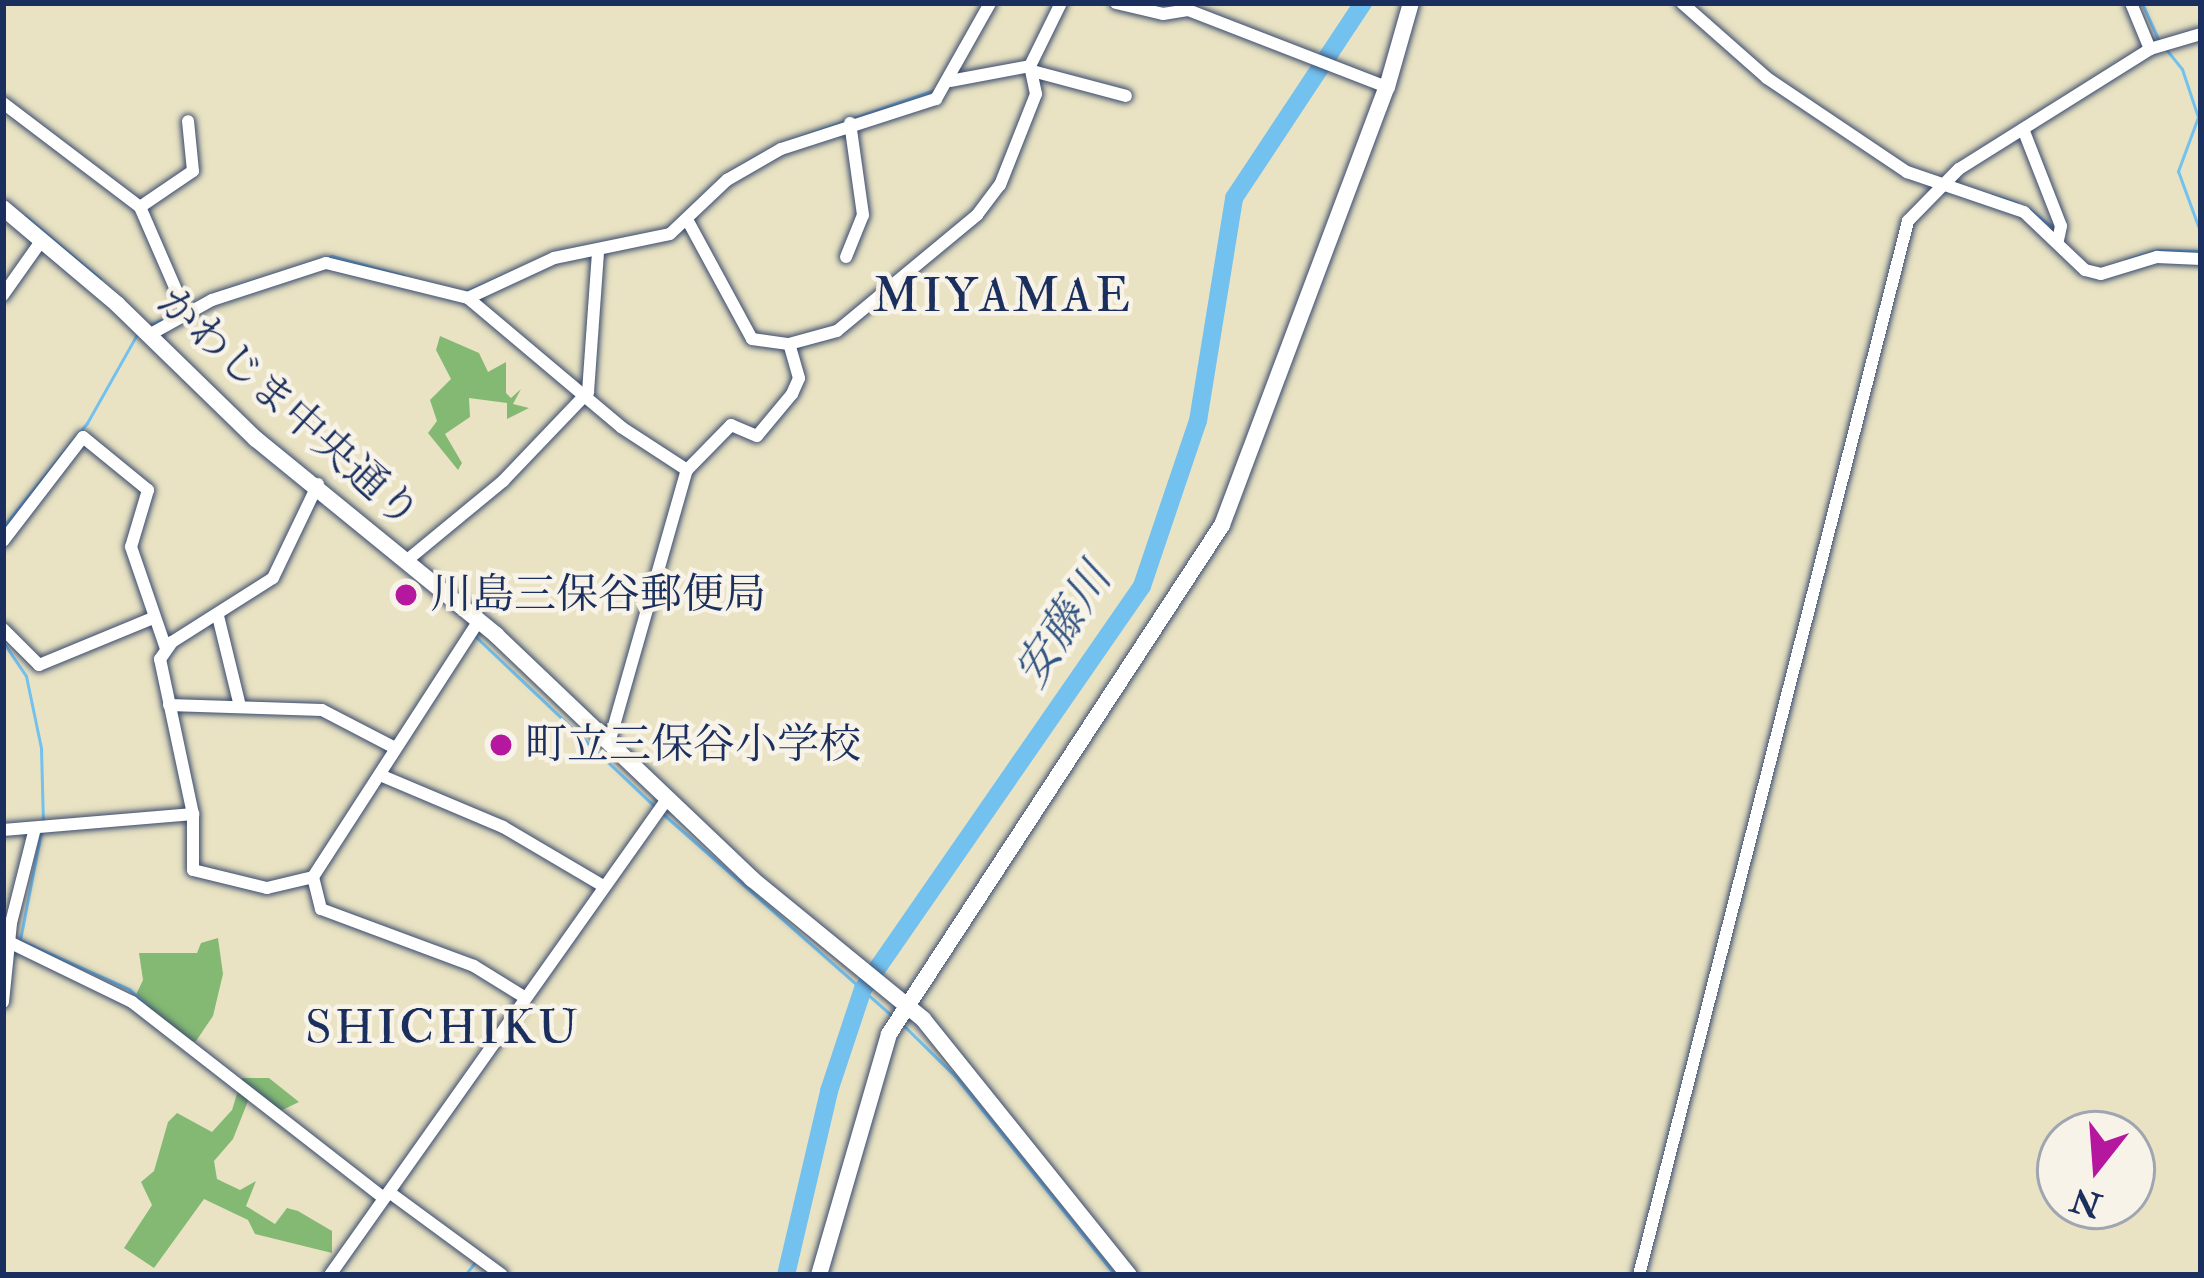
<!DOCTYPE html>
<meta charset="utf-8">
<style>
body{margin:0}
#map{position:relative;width:2204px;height:1278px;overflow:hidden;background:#e9e3c3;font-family:"IM FELL Double Pica","Noto Serif JP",serif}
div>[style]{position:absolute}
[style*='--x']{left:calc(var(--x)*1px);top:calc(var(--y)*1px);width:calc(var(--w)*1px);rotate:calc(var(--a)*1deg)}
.forest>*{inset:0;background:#84b974}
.stream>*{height:3px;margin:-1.5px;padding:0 1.5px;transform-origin:1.5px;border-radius:1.5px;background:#73c1ee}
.river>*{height:18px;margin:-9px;padding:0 9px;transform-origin:9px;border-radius:9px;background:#73c1ee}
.roads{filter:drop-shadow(0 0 3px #3a4a6d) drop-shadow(0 0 3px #3a4a6d)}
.street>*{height:12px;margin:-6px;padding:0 6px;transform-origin:6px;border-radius:6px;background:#fff}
.secondary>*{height:16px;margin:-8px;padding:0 8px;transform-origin:8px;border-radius:8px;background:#fff}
.dots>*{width:33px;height:33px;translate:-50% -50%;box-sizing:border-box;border:6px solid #f7f3e8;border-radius:50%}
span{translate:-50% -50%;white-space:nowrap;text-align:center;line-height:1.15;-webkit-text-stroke:9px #f7f3e8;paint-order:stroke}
.street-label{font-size:42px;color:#1b2f5e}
.poi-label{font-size:42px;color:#1b2f5e}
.left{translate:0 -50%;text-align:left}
.water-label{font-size:45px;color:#315482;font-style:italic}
.quarter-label{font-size:48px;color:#1b2f5e;letter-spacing:3px}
.frame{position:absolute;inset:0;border:6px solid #1b2f5e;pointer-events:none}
.north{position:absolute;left:2036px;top:1110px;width:120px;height:120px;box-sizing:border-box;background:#f7f3e8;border:3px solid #9fa5b1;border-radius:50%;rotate:197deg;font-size:33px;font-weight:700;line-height:48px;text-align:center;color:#1b2f5e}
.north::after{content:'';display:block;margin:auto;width:42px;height:54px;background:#b5179e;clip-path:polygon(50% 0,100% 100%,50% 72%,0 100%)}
</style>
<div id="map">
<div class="forest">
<i style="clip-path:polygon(440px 336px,479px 353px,488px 372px,506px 362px,506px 393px,511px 398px,521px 389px,513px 404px,529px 408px,507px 419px,507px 403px,469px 398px,470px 417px,445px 434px,462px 463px,458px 470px,428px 433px,437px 421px,430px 400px,451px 379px,436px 350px)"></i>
<i style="clip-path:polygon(218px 938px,223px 974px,213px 1016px,196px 1041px,185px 1042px,134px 999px,143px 980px,139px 953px,197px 953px,201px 943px)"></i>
<i style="clip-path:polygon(242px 1078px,269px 1078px,299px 1102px,276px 1113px,250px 1096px,233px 1139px,214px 1161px,217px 1179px,240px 1190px,256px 1181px,246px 1206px,275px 1224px,287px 1208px,298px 1211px,332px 1231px,332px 1253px,255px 1234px,248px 1220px,204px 1199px,154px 1268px,124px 1248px,152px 1205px,141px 1182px,154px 1171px,168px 1122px,177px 1113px,212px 1132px,232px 1110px)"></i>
</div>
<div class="stream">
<i style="--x:2142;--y:3;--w:42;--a:65.9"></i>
<i style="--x:2165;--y:48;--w:27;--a:51"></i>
<i style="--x:2182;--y:69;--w:51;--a:71.6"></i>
<i style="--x:2198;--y:117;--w:58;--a:110.3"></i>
<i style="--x:2178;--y:171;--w:67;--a:69.9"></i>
<i style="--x:788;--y:141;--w:158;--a:-19.2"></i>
<i style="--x:735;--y:169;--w:32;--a:-30"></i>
<i style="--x:1992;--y:195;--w:26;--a:18"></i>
<i style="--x:2026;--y:207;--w:38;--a:37"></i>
<i style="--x:25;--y:216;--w:98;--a:40"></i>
<i style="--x:2126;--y:260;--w:33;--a:-18"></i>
<i style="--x:2157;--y:250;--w:44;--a:1.3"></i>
<i style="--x:224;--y:290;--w:113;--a:-17.5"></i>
<i style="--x:332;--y:256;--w:75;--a:15.5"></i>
<i style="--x:465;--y:292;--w:103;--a:-23.3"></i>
<i style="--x:148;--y:326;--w:33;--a:-25"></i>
<i style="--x:3;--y:527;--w:134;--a:-51.1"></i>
<i style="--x:87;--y:423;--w:100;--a:-60.6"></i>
<i style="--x:476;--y:637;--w:248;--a:43.5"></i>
<i style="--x:3;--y:642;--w:41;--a:55.9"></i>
<i style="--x:26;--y:676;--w:74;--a:78.2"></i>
<i style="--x:41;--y:748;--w:75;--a:88.5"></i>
<i style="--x:663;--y:814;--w:308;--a:41.4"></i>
<i style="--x:41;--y:832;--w:110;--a:101"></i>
<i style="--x:20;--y:940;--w:120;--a:24.2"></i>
<i style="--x:129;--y:989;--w:23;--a:43"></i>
<i style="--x:902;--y:1024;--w:74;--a:44.5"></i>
<i style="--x:955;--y:1076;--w:255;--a:51.2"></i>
<i style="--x:465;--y:1275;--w:16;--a:-52"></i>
</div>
<div class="river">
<i style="--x:786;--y:1275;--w:189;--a:-76.8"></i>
<i style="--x:829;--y:1091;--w:108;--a:-71.6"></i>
<i style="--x:863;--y:989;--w:490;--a:-55.3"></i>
<i style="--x:1142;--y:586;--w:174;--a:-71.3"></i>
<i style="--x:1198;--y:421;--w:226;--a:-80.8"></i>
<i style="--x:1234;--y:198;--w:234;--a:-56.5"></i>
</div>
<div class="roads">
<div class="street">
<i style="--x:1116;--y:3;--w:48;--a:13.2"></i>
<i style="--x:1163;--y:14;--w:25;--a:-9"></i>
<i style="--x:1188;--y:10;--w:213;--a:21.2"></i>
<i style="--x:1682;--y:3;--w:113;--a:41.4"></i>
<i style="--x:1767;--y:78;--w:169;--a:33.9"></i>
<i style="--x:1907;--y:172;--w:124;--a:18.9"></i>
<i style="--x:2024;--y:212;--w:84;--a:43.6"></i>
<i style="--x:2085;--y:270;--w:16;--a:14"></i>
<i style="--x:2101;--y:274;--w:59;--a:-16.9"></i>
<i style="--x:2157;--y:257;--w:44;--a:2.6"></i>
<i style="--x:2131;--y:3;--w:50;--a:67.6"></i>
<i style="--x:1030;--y:66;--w:70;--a:-63.8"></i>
<i style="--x:1036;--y:72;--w:93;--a:14.9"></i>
<i style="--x:950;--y:81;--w:81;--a:-10.6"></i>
<i style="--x:3;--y:103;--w:172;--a:37.2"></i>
<i style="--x:140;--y:207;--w:116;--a:66.5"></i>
<i style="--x:2023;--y:129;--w:104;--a:68.6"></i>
<i style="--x:2061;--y:226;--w:14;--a:102"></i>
<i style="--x:140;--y:207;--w:64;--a:-34.2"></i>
<i style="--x:193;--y:171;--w:50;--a:-95.7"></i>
<i style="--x:689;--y:223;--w:132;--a:61.5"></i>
<i style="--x:752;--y:339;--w:37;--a:8"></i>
<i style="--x:789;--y:344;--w:50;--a:-15.2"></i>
<i style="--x:837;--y:331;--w:182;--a:-39.6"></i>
<i style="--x:977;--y:215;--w:38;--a:-53"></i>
<i style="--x:1000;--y:185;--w:98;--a:-68.4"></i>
<i style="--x:1036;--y:94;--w:29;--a:-102"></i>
<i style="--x:846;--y:257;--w:45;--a:-68"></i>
<i style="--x:863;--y:215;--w:93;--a:-98"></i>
<i style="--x:3;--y:295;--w:67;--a:-54.7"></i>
<i style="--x:468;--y:298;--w:200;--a:40.1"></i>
<i style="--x:621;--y:427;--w:79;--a:33.1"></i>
<i style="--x:687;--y:470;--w:63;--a:-45.6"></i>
<i style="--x:731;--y:425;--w:28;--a:23"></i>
<i style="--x:757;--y:436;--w:55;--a:-50.2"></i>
<i style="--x:792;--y:394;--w:17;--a:-66"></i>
<i style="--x:799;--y:378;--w:35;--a:-106"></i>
<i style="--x:149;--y:335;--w:72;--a:-29.1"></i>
<i style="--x:212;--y:300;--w:120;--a:-18"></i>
<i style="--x:326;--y:263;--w:146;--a:13.8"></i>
<i style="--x:468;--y:298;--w:95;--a:-24.9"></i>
<i style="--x:554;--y:258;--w:118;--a:-11.7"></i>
<i style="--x:670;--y:234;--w:79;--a:-43.5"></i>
<i style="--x:727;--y:180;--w:62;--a:-29.9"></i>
<i style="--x:781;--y:149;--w:163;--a:-17.9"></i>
<i style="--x:936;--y:99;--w:110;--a:-60.6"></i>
<i style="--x:318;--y:484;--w:104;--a:115.6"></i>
<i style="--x:273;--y:578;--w:120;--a:147.6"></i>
<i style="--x:172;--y:642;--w:21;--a:125"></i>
<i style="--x:160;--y:659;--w:158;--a:78"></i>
<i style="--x:193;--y:814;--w:56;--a:90"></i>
<i style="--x:193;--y:870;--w:76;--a:13.7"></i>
<i style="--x:267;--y:888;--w:47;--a:-13.4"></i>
<i style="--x:313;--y:877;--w:306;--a:-57.1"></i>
<i style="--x:3;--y:541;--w:131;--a:-52.4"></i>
<i style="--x:83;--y:437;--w:84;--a:39.2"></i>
<i style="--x:148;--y:490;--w:59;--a:106.6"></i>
<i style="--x:131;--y:547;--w:105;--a:71"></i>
<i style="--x:406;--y:561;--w:126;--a:-39.5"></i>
<i style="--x:503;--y:481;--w:123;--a:-46.3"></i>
<i style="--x:588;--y:392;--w:139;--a:-85.9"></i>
<i style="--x:218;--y:616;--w:89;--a:76.3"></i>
<i style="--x:3;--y:629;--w:51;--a:45"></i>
<i style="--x:39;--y:665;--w:123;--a:-22.4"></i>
<i style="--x:169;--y:705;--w:153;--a:1.9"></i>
<i style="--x:322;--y:710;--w:80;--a:27.5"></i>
<i style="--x:609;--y:743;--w:284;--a:-74.1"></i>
<i style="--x:380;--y:775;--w:134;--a:22.9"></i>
<i style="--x:503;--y:827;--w:116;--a:30.5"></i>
<i style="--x:3;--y:830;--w:191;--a:-4.8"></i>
<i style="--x:313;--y:877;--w:33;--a:76"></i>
<i style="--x:321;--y:909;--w:163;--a:20.4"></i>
<i style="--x:474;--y:966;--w:55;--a:31.7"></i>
<i style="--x:11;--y:943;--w:135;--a:26"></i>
<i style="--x:132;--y:1002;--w:319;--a:37.9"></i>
<i style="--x:3;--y:1002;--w:79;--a:-84.2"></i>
<i style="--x:11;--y:923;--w:98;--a:-75.8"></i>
<i style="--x:389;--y:1192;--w:140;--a:36.3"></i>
<i style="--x:330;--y:1275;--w:583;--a:-54.7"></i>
<i style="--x:1639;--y:1275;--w:1088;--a:-75.68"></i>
<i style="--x:1908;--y:221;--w:73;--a:-45.6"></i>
<i style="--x:1959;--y:169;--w:226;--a:-32.1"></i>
<i style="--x:2150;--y:49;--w:53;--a:-16.4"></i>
</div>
<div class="secondary">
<i style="--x:3;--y:208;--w:150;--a:40.1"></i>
<i style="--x:118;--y:305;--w:192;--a:44.2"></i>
<i style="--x:256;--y:439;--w:310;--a:39.2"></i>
<i style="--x:496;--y:635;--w:354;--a:43.6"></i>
<i style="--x:752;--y:879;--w:221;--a:39.3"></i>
<i style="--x:923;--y:1019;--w:329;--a:51.2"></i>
<i style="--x:819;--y:1275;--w:251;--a:-73.8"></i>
<i style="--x:889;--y:1034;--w:608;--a:-56.81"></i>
<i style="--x:1222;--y:525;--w:468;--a:-69.4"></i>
<i style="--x:1387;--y:87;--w:87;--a:-74.1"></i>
</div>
</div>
<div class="dots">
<i style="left:406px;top:595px;background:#b5179e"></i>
<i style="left:501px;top:745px;background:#b5179e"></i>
</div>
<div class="street-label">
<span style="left:288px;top:408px;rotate:42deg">かわじま中央通り</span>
</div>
<div class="poi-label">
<span class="left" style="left:430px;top:595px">川島三保谷郵便局</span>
<span class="left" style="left:525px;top:745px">町立三保谷小学校</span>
</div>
<div class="water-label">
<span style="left:1064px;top:626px;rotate:-57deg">安藤川</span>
</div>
<div class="quarter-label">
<span style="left:1003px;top:297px">MIYAMAE</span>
<span style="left:443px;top:1029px">SHICHIKU</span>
</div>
<div class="frame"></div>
<div class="north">N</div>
</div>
